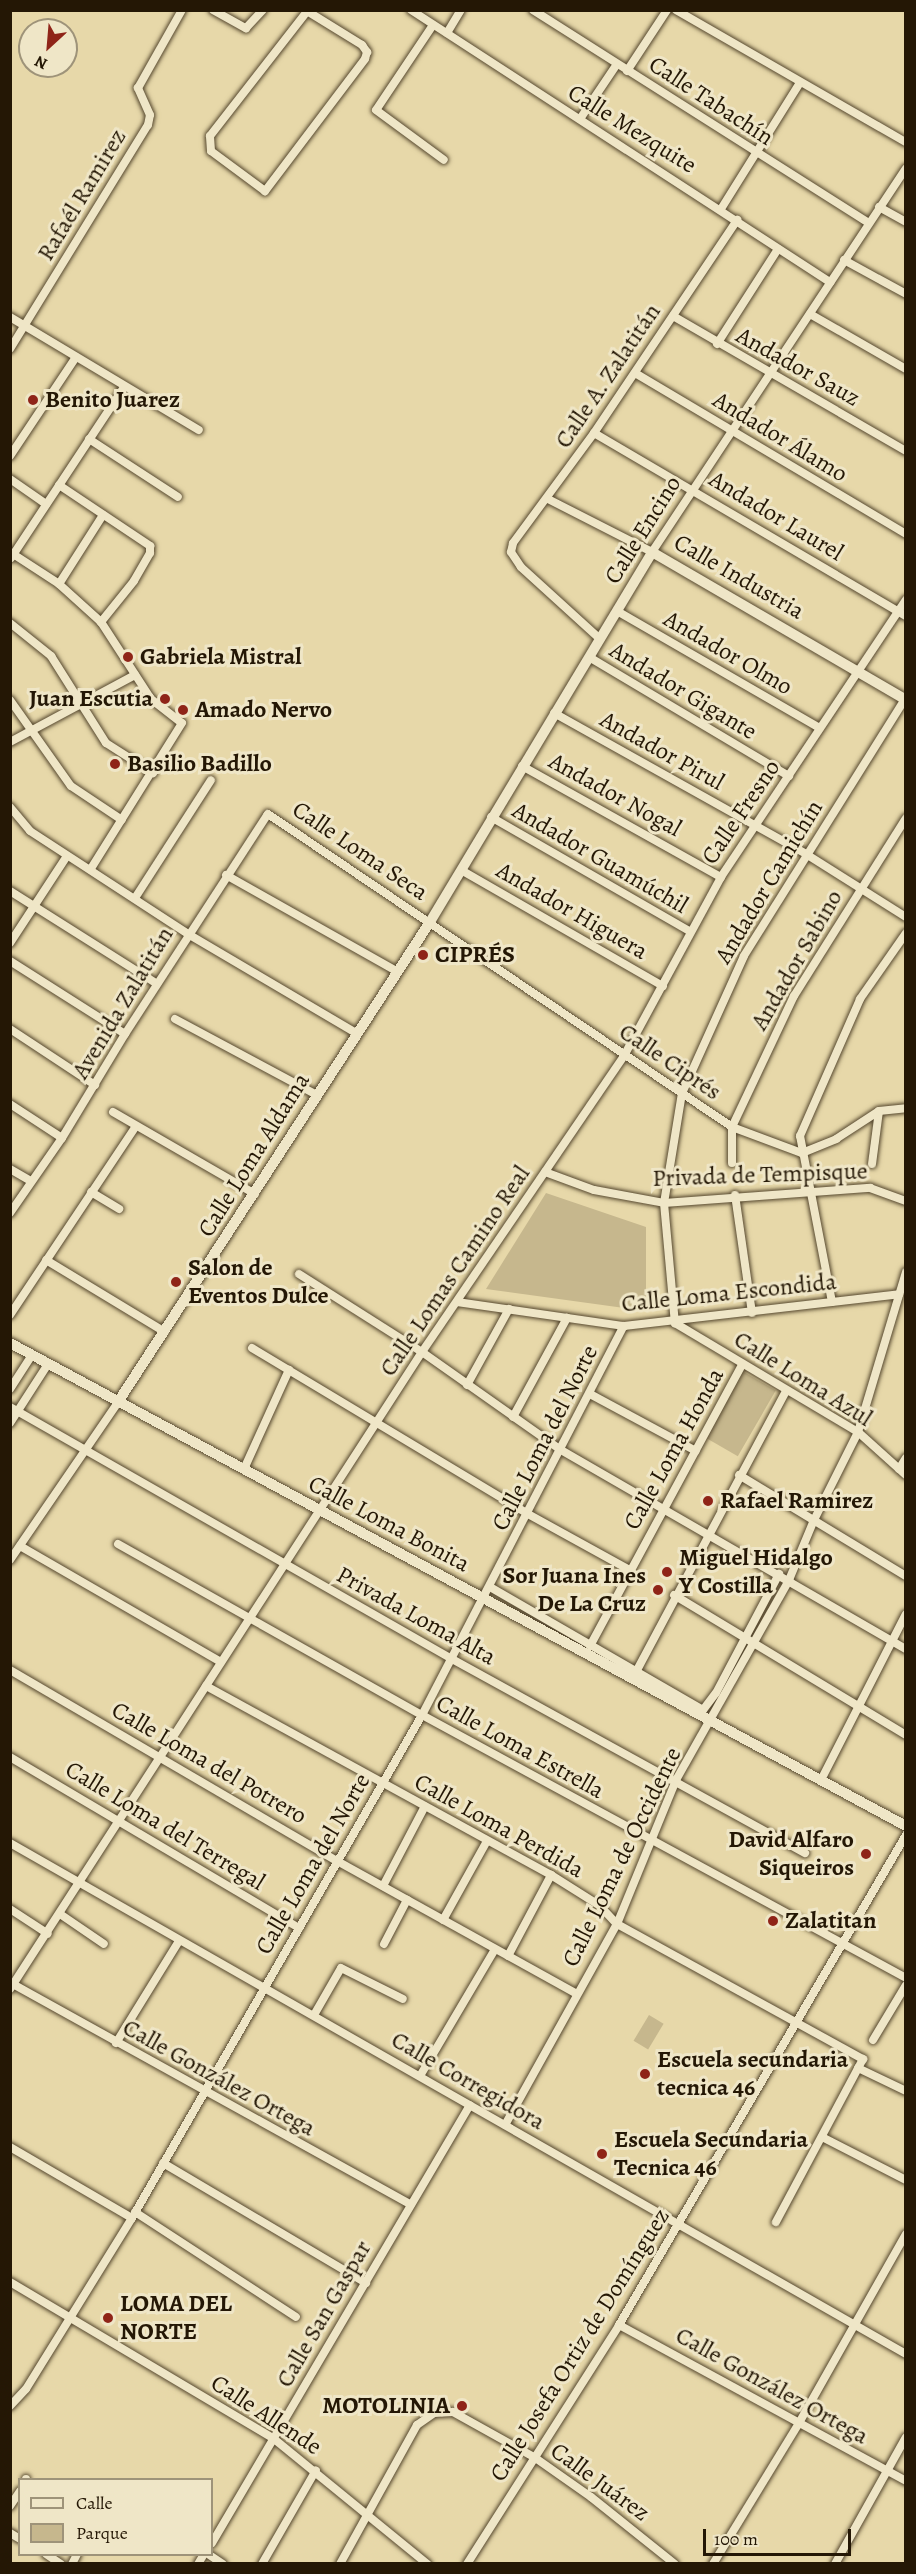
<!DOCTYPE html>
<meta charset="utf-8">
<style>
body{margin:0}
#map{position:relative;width:916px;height:2574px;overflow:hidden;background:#e7d8a9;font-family:Alegreya,serif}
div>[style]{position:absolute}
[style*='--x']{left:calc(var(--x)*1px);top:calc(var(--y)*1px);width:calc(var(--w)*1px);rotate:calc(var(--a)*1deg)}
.green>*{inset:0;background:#c6b78d;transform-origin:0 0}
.roads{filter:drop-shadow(0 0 2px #55472e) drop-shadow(0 0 2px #55472e)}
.minor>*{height:8px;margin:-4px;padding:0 4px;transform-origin:4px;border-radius:4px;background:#efe6c7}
.tertiary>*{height:10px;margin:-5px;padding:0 5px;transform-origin:5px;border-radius:5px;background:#efe6c7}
.dots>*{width:16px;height:16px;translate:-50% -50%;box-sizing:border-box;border:3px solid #efe6c7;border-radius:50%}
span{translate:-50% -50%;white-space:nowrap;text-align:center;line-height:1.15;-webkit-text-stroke:6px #efe6c7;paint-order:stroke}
.street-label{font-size:24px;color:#241705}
.poi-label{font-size:24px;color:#241705;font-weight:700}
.left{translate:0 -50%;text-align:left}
.right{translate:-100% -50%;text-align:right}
.frame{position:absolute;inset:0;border:12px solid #241705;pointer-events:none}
.legend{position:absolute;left:18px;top:2478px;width:195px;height:78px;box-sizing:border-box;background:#efe6c7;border:2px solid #9e9379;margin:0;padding:8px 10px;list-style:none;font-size:18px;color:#241705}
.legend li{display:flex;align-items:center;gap:12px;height:30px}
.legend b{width:30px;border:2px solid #9e9379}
.north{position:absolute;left:18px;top:18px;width:60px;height:60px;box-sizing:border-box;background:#efe6c7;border:2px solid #9e9379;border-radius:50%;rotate:206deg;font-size:16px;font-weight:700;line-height:24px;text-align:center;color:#241705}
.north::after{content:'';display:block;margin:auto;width:21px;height:27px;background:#8f2418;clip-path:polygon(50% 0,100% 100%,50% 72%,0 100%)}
.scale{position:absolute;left:703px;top:2529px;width:148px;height:27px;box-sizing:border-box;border:3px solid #241705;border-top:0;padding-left:8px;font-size:18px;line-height:21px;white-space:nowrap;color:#241705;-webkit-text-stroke:4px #efe6c7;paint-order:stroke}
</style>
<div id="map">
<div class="green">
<i style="clip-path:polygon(546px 1193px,646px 1227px,646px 1311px,486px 1289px)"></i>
<i style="left:742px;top:1371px;width:39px;height:76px;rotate:30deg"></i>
<i style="left:649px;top:2015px;width:17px;height:30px;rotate:31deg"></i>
</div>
<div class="roads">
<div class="minor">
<i style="--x:213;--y:10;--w:38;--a:29"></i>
<i style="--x:246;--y:28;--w:25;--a:-47"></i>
<i style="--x:411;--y:10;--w:500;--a:33"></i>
<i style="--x:533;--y:10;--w:397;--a:32.4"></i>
<i style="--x:676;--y:10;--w:265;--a:29.9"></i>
<i style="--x:307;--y:11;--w:65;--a:31.7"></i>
<i style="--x:362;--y:45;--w:9;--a:54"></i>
<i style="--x:367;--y:52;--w:7;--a:106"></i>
<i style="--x:365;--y:59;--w:166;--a:127.1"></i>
<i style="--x:265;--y:191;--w:67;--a:-143.5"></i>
<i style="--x:211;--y:151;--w:15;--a:-94"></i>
<i style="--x:210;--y:136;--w:160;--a:-52.1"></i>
<i style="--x:433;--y:25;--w:102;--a:123.8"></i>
<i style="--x:376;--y:110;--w:84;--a:36.3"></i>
<i style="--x:447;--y:33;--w:27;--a:-59"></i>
<i style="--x:627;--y:71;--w:73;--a:-56.7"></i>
<i style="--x:580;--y:119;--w:66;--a:-56.1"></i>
<i style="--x:879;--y:207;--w:31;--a:29"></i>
<i style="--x:721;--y:209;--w:147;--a:-58"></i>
<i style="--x:844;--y:260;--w:71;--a:28.7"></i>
<i style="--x:810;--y:314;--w:111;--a:29.8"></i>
<i style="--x:673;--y:316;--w:269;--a:30.1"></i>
<i style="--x:10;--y:317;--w:220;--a:30.9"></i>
<i style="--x:717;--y:344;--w:113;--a:-57.3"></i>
<i style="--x:10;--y:349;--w:263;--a:-58.4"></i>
<i style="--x:148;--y:125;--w:10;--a:-79"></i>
<i style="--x:150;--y:115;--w:30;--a:-114"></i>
<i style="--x:138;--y:88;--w:90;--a:-60.6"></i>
<i style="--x:635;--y:373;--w:315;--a:30.7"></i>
<i style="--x:594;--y:433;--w:362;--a:30.4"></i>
<i style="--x:89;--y:439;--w:106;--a:33.1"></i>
<i style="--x:10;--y:456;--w:119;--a:-56.3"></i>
<i style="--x:10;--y:479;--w:44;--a:34.8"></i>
<i style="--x:59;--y:485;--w:110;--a:33.8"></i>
<i style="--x:150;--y:546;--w:7;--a:90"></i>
<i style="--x:150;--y:553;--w:32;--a:120"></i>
<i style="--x:134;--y:581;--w:53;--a:128.8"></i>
<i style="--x:548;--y:499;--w:117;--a:27"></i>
<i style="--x:652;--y:552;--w:460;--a:-56.5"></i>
<i style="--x:10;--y:552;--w:59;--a:33.1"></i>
<i style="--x:59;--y:584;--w:57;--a:42.1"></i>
<i style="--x:101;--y:622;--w:92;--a:57"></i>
<i style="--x:151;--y:699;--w:39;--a:38"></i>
<i style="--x:182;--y:723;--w:173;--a:122"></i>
<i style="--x:11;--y:558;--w:205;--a:-56.5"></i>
<i style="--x:59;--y:584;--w:82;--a:-57.5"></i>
<i style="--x:617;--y:611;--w:234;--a:30"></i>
<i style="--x:10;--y:623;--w:53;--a:38.8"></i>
<i style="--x:51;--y:656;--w:103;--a:57.7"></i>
<i style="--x:106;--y:743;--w:56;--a:32.6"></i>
<i style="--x:600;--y:639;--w:107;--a:-137.7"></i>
<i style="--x:521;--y:567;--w:18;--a:-124"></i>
<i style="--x:511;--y:552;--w:9;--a:-77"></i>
<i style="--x:513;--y:543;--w:137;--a:-53.6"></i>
<i style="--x:594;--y:433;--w:257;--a:-56.1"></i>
<i style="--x:589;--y:657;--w:233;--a:30.8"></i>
<i style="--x:905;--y:699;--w:303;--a:122.1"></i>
<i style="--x:744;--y:956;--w:150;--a:114.3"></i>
<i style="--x:682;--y:1093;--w:111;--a:99.3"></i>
<i style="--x:664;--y:1203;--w:121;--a:84.8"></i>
<i style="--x:675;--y:1323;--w:213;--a:30.8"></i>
<i style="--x:858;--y:1432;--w:64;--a:41.9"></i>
<i style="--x:10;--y:700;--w:105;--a:54.7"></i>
<i style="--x:71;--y:786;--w:61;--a:33.7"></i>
<i style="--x:554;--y:713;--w:289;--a:29.2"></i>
<i style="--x:806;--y:854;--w:118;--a:32.2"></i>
<i style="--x:10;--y:742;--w:142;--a:-28.2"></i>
<i style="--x:522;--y:766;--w:228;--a:29.2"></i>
<i style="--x:10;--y:807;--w:31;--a:50"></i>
<i style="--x:30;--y:831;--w:189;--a:33.1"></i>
<i style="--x:188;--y:934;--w:195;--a:30.5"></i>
<i style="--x:491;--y:817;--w:228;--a:29.9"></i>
<i style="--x:461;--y:870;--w:233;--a:29.9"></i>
<i style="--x:226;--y:875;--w:197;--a:29.4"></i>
<i style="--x:10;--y:891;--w:174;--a:32.3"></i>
<i style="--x:135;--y:898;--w:140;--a:-57.2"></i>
<i style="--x:10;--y:943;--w:104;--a:-56.8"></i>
<i style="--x:10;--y:961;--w:136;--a:32.4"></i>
<i style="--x:175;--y:1019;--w:161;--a:28.2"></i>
<i style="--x:10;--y:1029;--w:102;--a:33.4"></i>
<i style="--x:10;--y:1104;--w:62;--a:33.2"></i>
<i style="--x:113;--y:1112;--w:164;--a:30"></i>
<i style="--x:732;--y:1163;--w:36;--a:-90"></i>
<i style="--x:732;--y:1127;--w:145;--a:-64.7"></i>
<i style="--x:794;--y:996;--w:210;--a:-57.8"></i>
<i style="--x:872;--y:1164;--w:53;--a:-82.5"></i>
<i style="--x:10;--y:1169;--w:24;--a:30"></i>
<i style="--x:545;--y:1172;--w:52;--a:20.2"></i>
<i style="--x:594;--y:1190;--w:71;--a:10.5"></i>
<i style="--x:664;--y:1203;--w:207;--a:-4.2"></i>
<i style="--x:870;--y:1188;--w:38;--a:20"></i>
<i style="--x:91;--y:1192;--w:33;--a:31"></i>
<i style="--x:735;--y:1195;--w:119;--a:81.8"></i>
<i style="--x:10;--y:1213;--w:91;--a:-55.3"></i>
<i style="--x:62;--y:1138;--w:122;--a:-58.8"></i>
<i style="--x:125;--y:1034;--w:262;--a:-57"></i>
<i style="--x:268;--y:814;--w:560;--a:34"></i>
<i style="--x:732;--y:1127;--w:75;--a:20.4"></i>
<i style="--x:802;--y:1153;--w:37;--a:-22"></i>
<i style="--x:836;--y:1139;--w:51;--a:-33.1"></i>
<i style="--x:879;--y:1111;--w:27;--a:-6"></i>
<i style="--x:46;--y:1260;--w:139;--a:31.2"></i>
<i style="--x:299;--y:1274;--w:146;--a:32.4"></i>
<i style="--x:422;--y:1352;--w:170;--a:35.2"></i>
<i style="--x:561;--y:1450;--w:398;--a:30"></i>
<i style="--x:457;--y:1302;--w:169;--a:8.2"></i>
<i style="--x:624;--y:1326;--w:277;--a:-6.6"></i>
<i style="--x:832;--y:1302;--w:169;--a:-100.9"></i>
<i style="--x:800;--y:1136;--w:150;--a:-66.3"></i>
<i style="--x:860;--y:999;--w:80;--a:-55.1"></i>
<i style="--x:10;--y:1315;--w:227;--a:-56.3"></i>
<i style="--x:252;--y:1348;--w:322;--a:31"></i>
<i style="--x:528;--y:1514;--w:116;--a:28.8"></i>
<i style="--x:467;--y:1385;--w:87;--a:-61.1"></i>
<i style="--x:10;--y:1389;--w:40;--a:-57.1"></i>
<i style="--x:590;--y:1394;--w:120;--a:28.3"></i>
<i style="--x:10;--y:1407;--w:509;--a:29.69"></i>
<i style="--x:452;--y:1659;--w:403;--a:28.8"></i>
<i style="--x:513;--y:1417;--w:113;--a:-61.4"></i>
<i style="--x:10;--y:1423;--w:70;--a:-57.2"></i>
<i style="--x:244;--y:1469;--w:109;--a:-65.6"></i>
<i style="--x:899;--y:1469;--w:13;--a:-58"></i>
<i style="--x:739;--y:1475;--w:195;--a:31.2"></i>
<i style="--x:118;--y:1544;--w:349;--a:29.4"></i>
<i style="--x:422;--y:1715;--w:551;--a:28.52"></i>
<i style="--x:20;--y:1546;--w:232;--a:30"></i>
<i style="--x:10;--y:1560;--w:191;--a:-55.6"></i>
<i style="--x:490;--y:1587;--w:246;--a:30"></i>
<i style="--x:703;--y:1710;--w:21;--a:-53"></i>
<i style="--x:716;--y:1693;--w:135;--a:-62.1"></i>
<i style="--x:674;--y:1595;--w:271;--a:31.1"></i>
<i style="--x:590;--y:1646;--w:319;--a:-61.6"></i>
<i style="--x:10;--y:1670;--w:379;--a:30.3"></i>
<i style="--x:337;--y:1861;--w:274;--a:29"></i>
<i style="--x:636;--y:1672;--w:319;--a:-61.9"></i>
<i style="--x:206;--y:1686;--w:393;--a:28.7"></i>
<i style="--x:551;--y:1875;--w:58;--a:32.3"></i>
<i style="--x:600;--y:1906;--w:25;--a:47"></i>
<i style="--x:617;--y:1924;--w:281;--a:28.8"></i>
<i style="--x:863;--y:2059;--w:185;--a:118.1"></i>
<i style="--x:10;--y:1757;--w:336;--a:30.6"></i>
<i style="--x:821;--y:1780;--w:186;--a:-62.9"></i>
<i style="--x:10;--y:1843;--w:1031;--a:29.7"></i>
<i style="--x:383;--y:1886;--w:90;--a:-62.3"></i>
<i style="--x:10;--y:1909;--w:45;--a:33.3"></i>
<i style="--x:60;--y:1914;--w:53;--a:34.3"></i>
<i style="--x:443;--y:1920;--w:90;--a:-60.9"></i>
<i style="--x:384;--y:1944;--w:50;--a:-62.4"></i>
<i style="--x:508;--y:1956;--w:92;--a:-62"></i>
<i style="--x:11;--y:1983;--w:457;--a:29"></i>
<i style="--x:10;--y:1989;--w:759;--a:-57.11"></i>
<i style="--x:422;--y:1352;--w:361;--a:-55.7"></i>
<i style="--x:625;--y:1054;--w:201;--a:-61.5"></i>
<i style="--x:721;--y:877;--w:333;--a:-56.3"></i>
<i style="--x:314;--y:2015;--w:54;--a:-60.1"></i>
<i style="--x:341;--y:1968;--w:69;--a:26.6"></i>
<i style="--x:873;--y:2040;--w:64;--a:-59"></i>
<i style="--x:116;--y:2043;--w:120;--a:-58.3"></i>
<i style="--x:858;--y:2068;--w:53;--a:25.6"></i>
<i style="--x:420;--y:2076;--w:147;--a:-59.4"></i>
<i style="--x:505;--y:2125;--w:230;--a:-60.9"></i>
<i style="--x:617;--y:1924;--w:156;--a:-67.7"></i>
<i style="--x:676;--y:1780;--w:230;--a:-60.5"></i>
<i style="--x:789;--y:1580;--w:65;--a:-67.4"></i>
<i style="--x:814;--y:1520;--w:98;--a:-63.4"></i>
<i style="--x:858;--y:1432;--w:167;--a:-73.3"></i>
<i style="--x:822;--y:2137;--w:94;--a:27.1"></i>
<i style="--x:10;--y:2147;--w:141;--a:30.2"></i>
<i style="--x:163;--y:2163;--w:236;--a:30.6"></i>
<i style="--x:135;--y:2212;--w:192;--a:33.1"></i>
<i style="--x:10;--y:2282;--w:307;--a:30.7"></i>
<i style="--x:274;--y:2439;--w:198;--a:39.2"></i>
<i style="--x:619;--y:2325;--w:327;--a:28.5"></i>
<i style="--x:10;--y:2406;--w:23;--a:-47"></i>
<i style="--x:26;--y:2389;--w:201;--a:-58.2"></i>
<i style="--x:132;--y:2218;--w:581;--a:-60.03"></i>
<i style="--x:422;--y:1715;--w:438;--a:-62.6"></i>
<i style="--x:26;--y:2480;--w:1;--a:-90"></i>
<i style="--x:10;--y:2506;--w:18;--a:-56"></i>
<i style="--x:10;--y:2533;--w:12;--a:31"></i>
<i style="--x:212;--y:2543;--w:508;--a:-59.5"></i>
<i style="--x:46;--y:2554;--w:18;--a:34"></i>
<i style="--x:208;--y:2554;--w:18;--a:34"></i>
<i style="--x:72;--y:2564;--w:11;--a:-63"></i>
<i style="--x:198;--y:2564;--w:12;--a:-59"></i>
<i style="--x:262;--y:2564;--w:108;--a:-60.1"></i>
<i style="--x:340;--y:2564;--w:159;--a:-61"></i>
<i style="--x:417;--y:2425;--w:21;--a:-35"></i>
<i style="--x:434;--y:2413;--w:19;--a:-3"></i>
<i style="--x:453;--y:2412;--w:93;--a:29.1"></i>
<i style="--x:534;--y:2457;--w:70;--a:35.1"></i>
<i style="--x:591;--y:2497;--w:107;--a:38.6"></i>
<i style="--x:467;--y:2564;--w:283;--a:-57.5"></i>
<i style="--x:619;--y:2325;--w:568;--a:-59.64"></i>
<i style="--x:713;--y:2564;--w:165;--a:-58.6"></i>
<i style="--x:799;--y:2423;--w:217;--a:-60.5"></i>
<i style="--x:835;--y:2564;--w:145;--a:-60.8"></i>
</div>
<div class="tertiary">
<i style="--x:10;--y:1343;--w:1018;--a:28.33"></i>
<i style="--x:118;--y:1402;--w:572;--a:-56.98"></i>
<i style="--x:430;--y:922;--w:431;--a:-59"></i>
<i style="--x:652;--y:552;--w:294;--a:30.2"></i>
</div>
</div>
<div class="dots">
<i style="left:33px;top:400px;background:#8f2418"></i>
<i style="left:128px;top:657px;background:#8f2418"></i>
<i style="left:165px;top:699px;background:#8f2418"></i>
<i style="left:183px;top:710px;background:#8f2418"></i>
<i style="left:115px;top:764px;background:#8f2418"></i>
<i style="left:423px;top:955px;background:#8f2418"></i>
<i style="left:176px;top:1282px;background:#8f2418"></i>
<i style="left:708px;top:1501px;background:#8f2418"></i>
<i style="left:667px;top:1572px;background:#8f2418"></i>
<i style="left:658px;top:1590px;background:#8f2418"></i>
<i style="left:866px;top:1854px;background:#8f2418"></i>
<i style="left:773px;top:1921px;background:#8f2418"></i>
<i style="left:645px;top:2074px;background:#8f2418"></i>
<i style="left:602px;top:2154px;background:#8f2418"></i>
<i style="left:108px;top:2318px;background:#8f2418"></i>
<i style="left:462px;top:2406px;background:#8f2418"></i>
</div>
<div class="street-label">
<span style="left:711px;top:101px;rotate:33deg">Calle Tabachín</span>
<span style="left:632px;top:129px;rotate:32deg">Calle Mezquite</span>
<span style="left:82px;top:195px;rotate:-59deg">Rafaél Ramirez</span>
<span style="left:798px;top:367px;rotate:29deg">Andador Sauz</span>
<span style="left:608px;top:376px;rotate:-56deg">Calle A. Zalatitán</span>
<span style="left:780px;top:437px;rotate:31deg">Andador Álamo</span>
<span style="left:776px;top:516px;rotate:31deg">Andador Laurel</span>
<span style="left:643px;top:530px;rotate:-58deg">Calle Encino</span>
<span style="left:739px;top:577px;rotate:30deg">Calle Industria</span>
<span style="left:728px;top:653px;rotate:30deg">Andador Olmo</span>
<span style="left:683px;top:691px;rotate:31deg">Andador Gigante</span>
<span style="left:662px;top:751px;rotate:29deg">Andador Pirul</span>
<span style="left:615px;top:795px;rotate:29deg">Andador Nogal</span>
<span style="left:741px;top:812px;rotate:-56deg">Calle Fresno</span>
<span style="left:360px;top:851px;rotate:34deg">Calle Loma Seca</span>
<span style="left:600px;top:858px;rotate:30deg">Andador Guamúchil</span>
<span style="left:769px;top:882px;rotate:-59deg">Andador Camichín</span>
<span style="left:572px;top:911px;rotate:30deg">Andador Higuera</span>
<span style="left:797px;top:960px;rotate:-60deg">Andador Sabino</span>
<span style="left:123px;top:1003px;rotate:-59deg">Avenida Zalatitán</span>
<span style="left:670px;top:1062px;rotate:34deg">Calle Ciprés</span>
<span style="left:254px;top:1155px;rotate:-58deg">Calle Loma Aldama</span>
<span style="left:760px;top:1175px;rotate:-2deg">Privada de Tempisque</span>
<span style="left:455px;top:1271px;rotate:-56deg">Calle Lomas Camino Real</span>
<span style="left:729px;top:1293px;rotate:-6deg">Calle Loma Escondida</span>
<span style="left:803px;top:1379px;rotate:32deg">Calle Loma Azul</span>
<span style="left:545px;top:1438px;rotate:-63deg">Calle Loma del Norte</span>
<span style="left:674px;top:1449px;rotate:-61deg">Calle Loma Honda</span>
<span style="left:389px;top:1524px;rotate:28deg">Calle Loma Bonita</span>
<span style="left:416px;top:1616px;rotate:29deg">Privada Loma Alta</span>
<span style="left:520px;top:1747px;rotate:29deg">Calle Loma Estrella</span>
<span style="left:209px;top:1763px;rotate:30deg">Calle Loma del Potrero</span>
<span style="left:165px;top:1826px;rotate:31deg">Calle Loma del Terregal</span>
<span style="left:499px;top:1826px;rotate:29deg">Calle Loma Perdida</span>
<span style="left:622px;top:1857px;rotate:-64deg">Calle Loma de Occidente</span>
<span style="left:313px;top:1864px;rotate:-60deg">Calle Loma del Norte</span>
<span style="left:219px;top:2078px;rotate:29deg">Calle González Ortega</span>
<span style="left:468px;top:2081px;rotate:30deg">Calle Corregidora</span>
<span style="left:324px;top:2314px;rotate:-60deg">Calle San Gaspar</span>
<span style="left:580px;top:2345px;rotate:-58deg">Calle Josefa Ortiz de Domínguez</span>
<span style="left:772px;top:2386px;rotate:29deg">Calle González Ortega</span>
<span style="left:266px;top:2415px;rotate:33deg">Calle Allende</span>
<span style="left:600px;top:2482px;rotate:36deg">Calle Juárez</span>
</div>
<div class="poi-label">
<span class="left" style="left:45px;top:400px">Benito Juarez</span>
<span class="left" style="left:140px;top:657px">Gabriela Mistral</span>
<span class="right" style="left:153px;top:699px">Juan Escutia</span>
<span class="left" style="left:195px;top:710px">Amado Nervo</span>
<span class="left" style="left:127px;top:764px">Basilio Badillo</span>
<span class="left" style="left:435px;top:955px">CIPRÉS</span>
<span class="left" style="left:188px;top:1282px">Salon de<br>Eventos Dulce</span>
<span class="left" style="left:720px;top:1501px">Rafael Ramirez</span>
<span class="left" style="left:679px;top:1572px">Miguel Hidalgo<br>Y Costilla</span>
<span class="right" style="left:646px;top:1590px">Sor Juana Ines<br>De La Cruz</span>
<span class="right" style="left:854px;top:1854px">David Alfaro<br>Siqueiros</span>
<span class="left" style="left:785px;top:1921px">Zalatitan</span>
<span class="left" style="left:657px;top:2074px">Escuela secundaria<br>tecnica 46</span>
<span class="left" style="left:614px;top:2154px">Escuela Secundaria<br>Tecnica 46</span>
<span class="left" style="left:120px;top:2318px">LOMA DEL<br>NORTE</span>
<span class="right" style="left:450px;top:2406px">MOTOLINIA</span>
</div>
<div class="frame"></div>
<ul class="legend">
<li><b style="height:8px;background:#efe6c7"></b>Calle</li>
<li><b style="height:16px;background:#c6b78d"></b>Parque</li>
</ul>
<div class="north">N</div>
<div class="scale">100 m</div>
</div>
